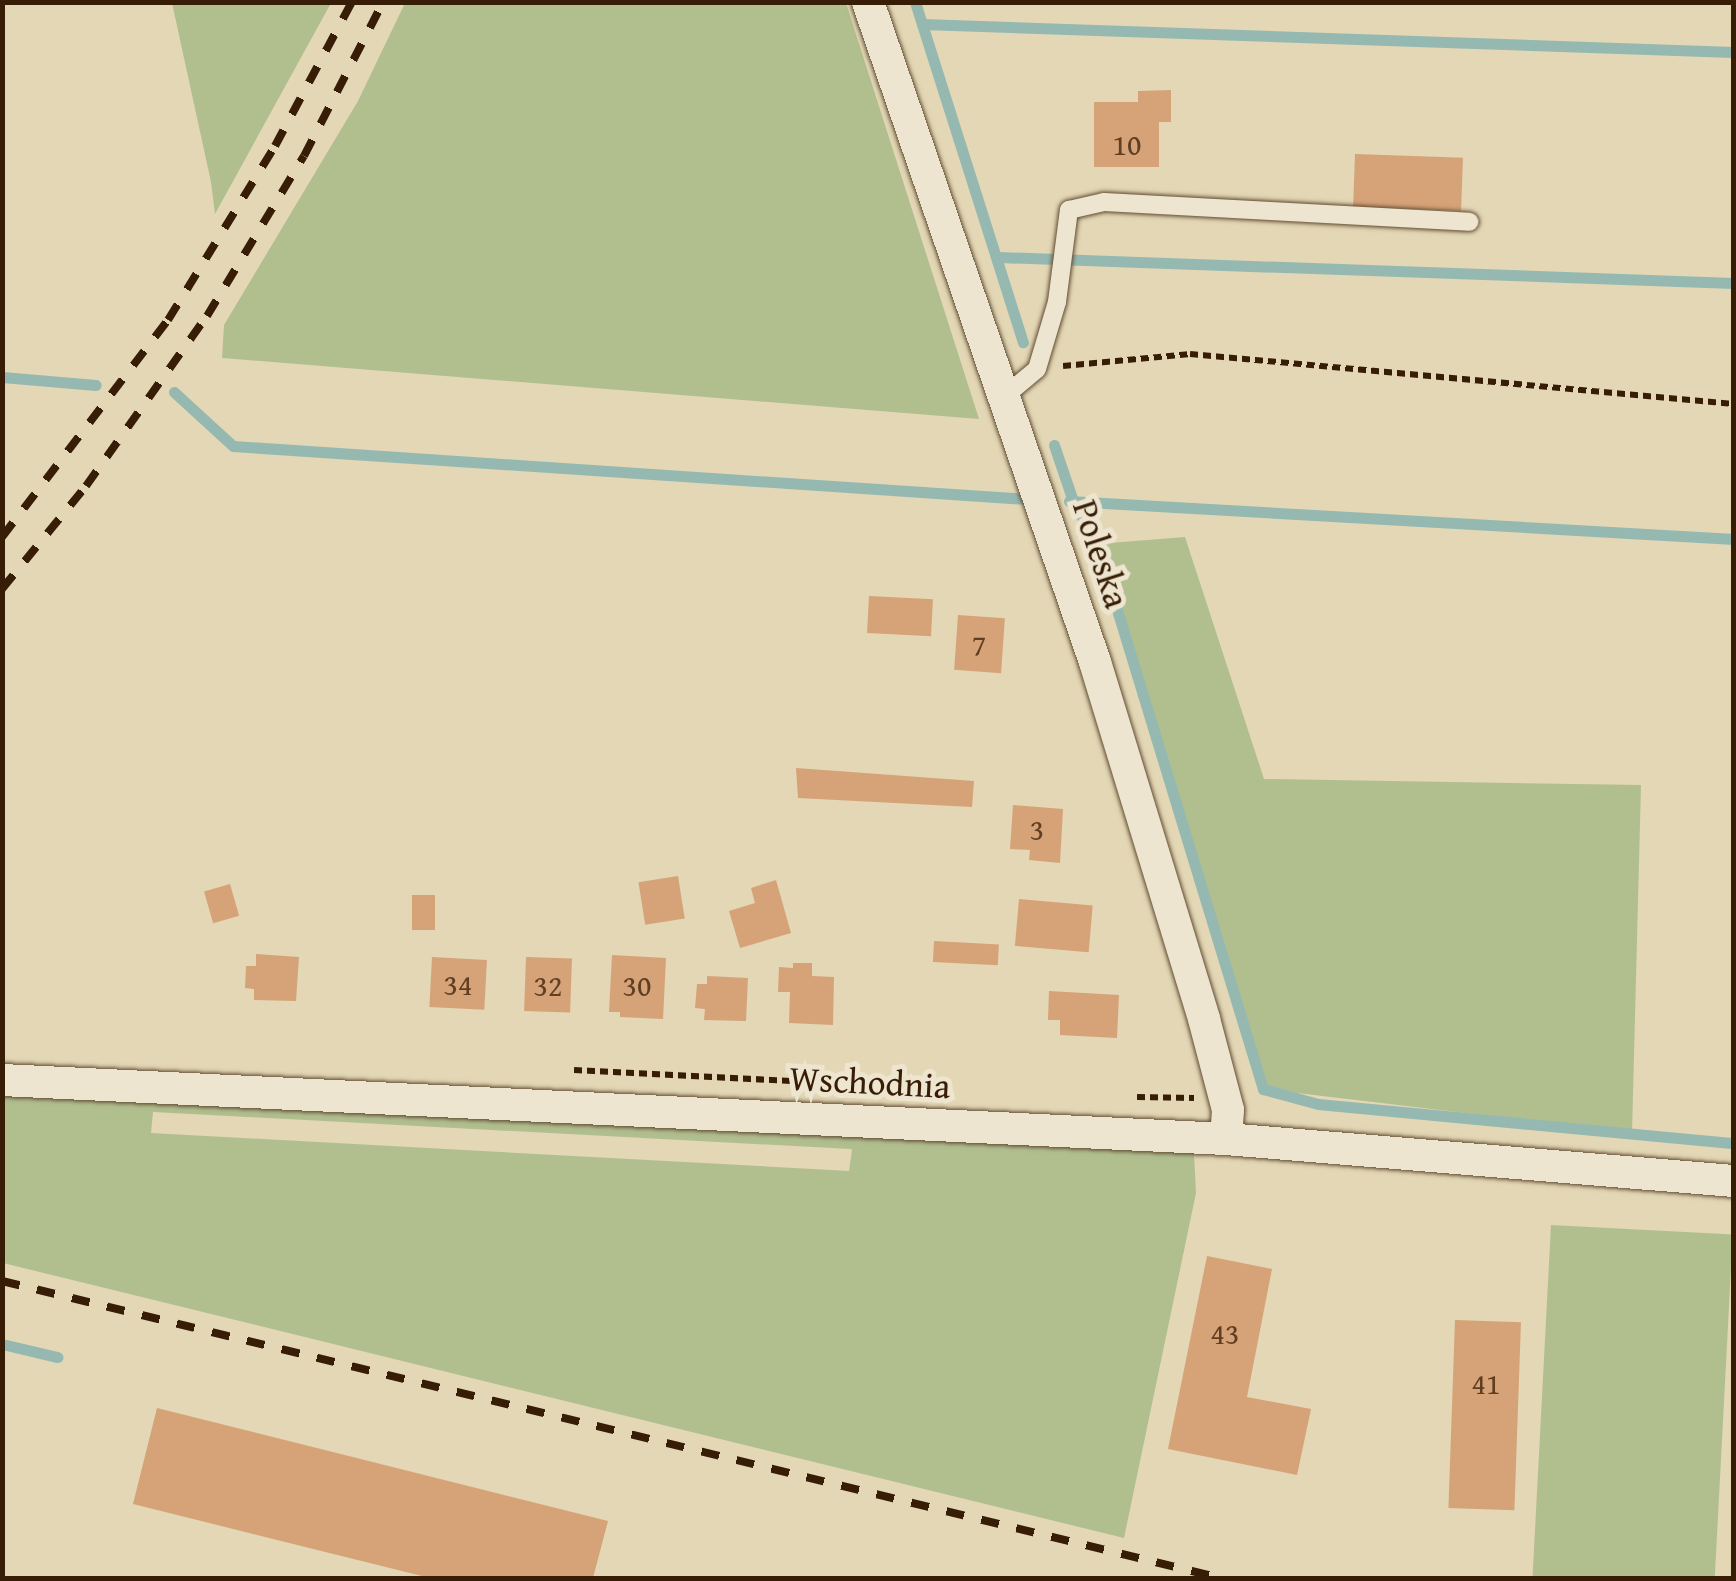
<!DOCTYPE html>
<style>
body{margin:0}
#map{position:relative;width:1736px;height:1581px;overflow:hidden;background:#e3d7b5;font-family:"Gentium Book Plus",serif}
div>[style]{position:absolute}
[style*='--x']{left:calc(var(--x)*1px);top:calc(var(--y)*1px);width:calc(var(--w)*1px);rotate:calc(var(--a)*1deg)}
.green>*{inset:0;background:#b1bf8f;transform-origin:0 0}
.stream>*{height:11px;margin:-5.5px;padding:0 5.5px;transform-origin:5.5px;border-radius:5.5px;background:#95b9b1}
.building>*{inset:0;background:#d6a278;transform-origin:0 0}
.path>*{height:6px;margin-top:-3px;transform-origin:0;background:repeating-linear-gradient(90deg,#371d06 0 8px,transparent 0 13px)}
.roads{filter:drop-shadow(0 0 2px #624c32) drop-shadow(0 0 2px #624c32)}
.lane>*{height:18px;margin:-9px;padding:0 9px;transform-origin:9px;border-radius:9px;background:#ede5cf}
.street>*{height:32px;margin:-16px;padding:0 16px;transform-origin:16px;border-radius:16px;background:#ede5cf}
.rail>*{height:8px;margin-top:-4px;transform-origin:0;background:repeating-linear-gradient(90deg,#371d06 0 18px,transparent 0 36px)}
span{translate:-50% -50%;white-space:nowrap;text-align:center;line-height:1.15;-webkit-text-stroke:10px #ede5cf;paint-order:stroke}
.number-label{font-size:30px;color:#5f3e22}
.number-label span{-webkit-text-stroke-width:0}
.street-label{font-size:35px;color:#371d06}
.frame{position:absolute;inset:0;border:5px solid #371d06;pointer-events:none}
</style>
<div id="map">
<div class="green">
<i style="clip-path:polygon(172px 3px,331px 3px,215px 214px,211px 182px)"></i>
<i style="clip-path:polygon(405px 3px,846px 3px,979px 419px,222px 358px,224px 325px,358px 101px)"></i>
<i style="clip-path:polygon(1185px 537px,1264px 779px,1641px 785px,1632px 1133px,1263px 1089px,1097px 544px)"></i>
<i style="clip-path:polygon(evenodd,2px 1093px,1194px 1153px,1196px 1193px,1124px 1538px,3px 1263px,2px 1093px,153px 1112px,851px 1149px,852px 1150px,849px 1171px,151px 1133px,153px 1112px)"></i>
<i style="left:1551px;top:1225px;width:182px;height:354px;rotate:3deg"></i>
</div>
<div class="stream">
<i style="--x:915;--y:2;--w:357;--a:72.4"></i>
<i style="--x:922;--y:24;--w:812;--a:1.97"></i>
<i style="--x:998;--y:257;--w:736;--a:2.02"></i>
<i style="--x:2;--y:377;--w:94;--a:4.9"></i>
<i style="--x:174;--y:392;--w:80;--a:42.5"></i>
<i style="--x:233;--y:446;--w:796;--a:3.82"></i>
<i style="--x:1054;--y:445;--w:59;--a:71.3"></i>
<i style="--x:1073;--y:501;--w:49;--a:60.8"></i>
<i style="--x:1097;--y:544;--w:570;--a:73.06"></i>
<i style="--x:1263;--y:1089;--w:57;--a:15.3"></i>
<i style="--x:1318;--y:1104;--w:418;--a:5.4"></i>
<i style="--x:1069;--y:501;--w:666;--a:3.27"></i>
<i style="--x:2;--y:1344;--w:57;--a:13.3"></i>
</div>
<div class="building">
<i style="clip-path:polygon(1171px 90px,1171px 122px,1159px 122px,1159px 167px,1094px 167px,1094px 102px,1138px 102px,1138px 91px)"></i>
<i style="left:1355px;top:154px;width:108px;height:53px;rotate:2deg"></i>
<i style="left:869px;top:596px;width:64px;height:37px;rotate:3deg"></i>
<i style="left:958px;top:615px;width:47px;height:55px;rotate:4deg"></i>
<i style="clip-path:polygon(796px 768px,974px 781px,972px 807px,798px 798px)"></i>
<i style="clip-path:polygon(1013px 805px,1063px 809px,1060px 863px,1029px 860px,1030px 850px,1010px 849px)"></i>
<i style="left:678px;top:876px;width:43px;height:40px;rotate:81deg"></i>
<i style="clip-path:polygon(776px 880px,791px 933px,740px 948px,729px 911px,755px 903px,751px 888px)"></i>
<i style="left:230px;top:884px;width:33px;height:27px;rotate:74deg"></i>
<i style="left:435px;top:895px;width:35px;height:23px;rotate:90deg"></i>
<i style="left:1019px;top:899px;width:74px;height:47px;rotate:5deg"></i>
<i style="left:934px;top:941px;width:65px;height:21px;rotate:3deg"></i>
<i style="clip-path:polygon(256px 954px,299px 957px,296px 1001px,254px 1000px,254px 989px,245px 988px,246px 966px,256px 966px)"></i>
<i style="clip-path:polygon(612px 955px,666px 958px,663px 1019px,620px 1017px,620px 1012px,609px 1012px)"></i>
<i style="left:432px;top:957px;width:55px;height:50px;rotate:3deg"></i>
<i style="left:526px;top:957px;width:46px;height:54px;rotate:2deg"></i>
<i style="clip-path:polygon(793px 963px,812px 963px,812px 976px,834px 977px,833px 1025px,789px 1023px,790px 992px,778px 992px,779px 967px,793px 968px)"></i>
<i style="clip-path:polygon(707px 976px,748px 978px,746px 1021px,704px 1020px,705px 1009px,695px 1008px,697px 984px,707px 984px)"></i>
<i style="clip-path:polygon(1049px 991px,1119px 995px,1117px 1038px,1060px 1035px,1060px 1020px,1048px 1020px)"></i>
<i style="clip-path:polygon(1207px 1256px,1272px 1269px,1247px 1397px,1311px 1409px,1297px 1475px,1168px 1449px)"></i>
<i style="left:1455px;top:1320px;width:66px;height:188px;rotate:2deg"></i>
<i style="clip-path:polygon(157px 1408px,608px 1521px,593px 1578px,430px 1578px,133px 1504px)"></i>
</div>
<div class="path">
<i style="--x:1063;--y:366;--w:128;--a:-5.4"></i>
<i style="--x:1190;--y:354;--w:546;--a:5.25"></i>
<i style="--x:574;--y:1070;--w:301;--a:2.9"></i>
<i style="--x:1137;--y:1097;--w:57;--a:1"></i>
</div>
<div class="roads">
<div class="lane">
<i style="--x:1006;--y:395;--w:40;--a:-40"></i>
<i style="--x:1037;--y:369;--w:70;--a:-73.4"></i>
<i style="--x:1057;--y:302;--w:93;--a:-82.6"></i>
<i style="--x:1069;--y:210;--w:36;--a:-13"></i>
<i style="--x:1104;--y:202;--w:366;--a:3.1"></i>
</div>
<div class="street">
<i style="--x:868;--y:2;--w:698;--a:71.02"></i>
<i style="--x:1095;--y:662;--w:373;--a:73"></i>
<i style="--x:1204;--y:1019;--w:94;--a:75.2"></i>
<i style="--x:1228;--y:1110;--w:29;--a:94"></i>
<i style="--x:2;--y:1080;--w:1225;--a:2.76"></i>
<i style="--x:1226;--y:1139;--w:510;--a:4.73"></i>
</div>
</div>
<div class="rail">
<i style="--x:2;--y:537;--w:273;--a:-52.6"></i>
<i style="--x:168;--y:320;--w:204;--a:-58.4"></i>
<i style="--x:275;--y:146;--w:163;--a:-61.9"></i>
<i style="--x:2;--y:589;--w:133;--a:-50.8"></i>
<i style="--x:86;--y:486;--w:209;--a:-54.6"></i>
<i style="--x:207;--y:316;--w:187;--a:-58.8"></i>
<i style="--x:304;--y:156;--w:173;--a:-62.8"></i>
<i style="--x:2;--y:1281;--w:1254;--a:13.7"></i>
</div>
<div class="number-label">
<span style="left:1127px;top:144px">10</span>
<span style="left:979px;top:644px">7</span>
<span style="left:1037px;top:829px">3</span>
<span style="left:458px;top:984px">34</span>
<span style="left:548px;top:985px">32</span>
<span style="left:637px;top:985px">30</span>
<span style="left:1225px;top:1333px">43</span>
<span style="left:1486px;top:1383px">41</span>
</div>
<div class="street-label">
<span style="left:1101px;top:554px;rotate:72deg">Poleska</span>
<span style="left:870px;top:1082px;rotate:3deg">Wschodnia</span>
</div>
<div class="frame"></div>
</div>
